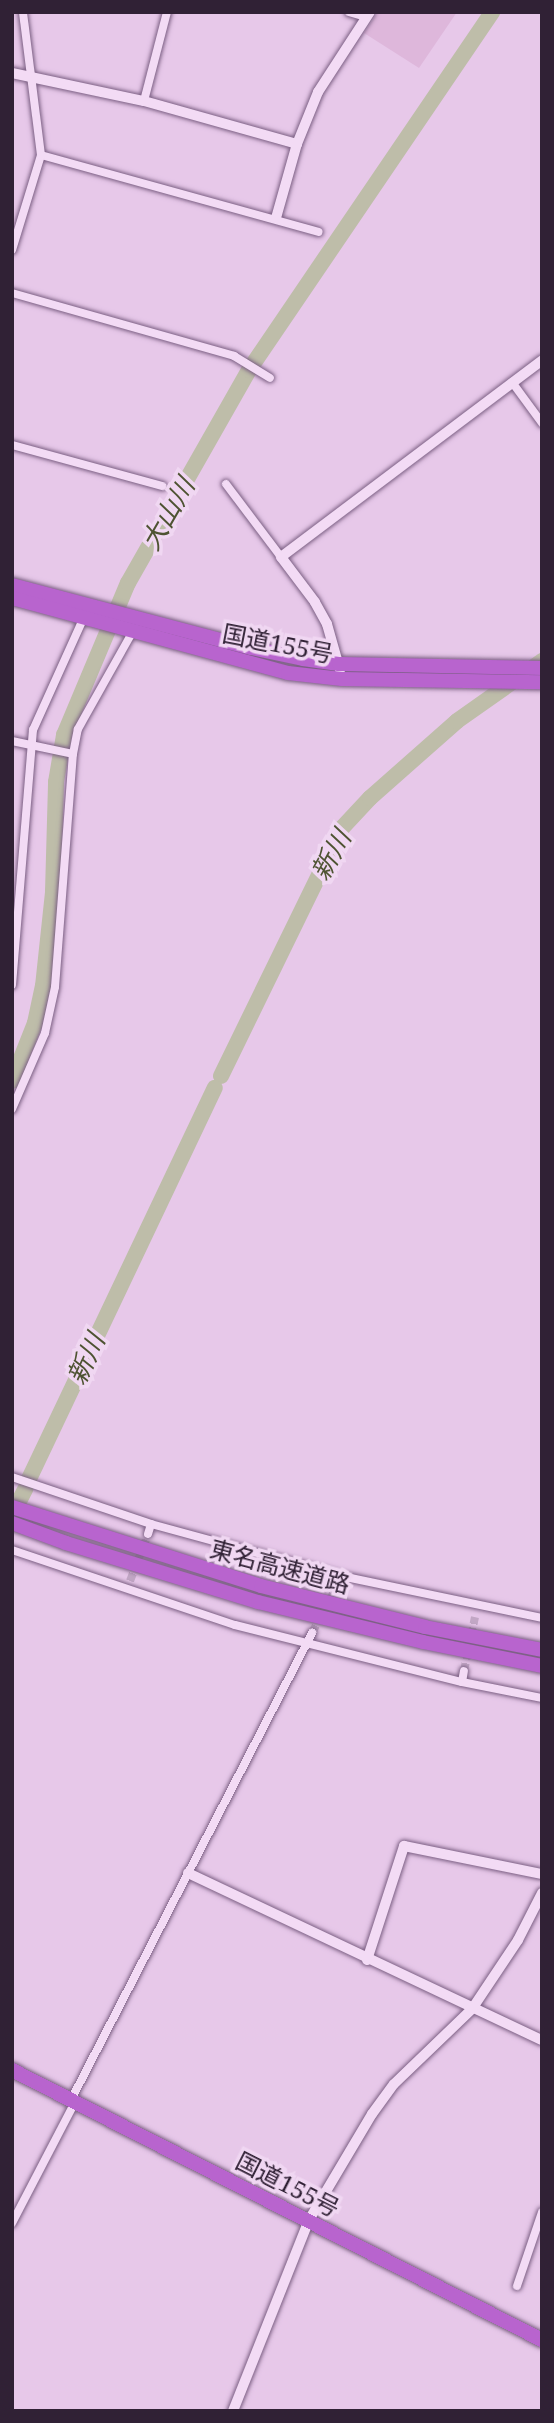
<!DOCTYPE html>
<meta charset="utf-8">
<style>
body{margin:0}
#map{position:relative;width:554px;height:2423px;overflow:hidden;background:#e7c8e9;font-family:"Noto Serif","Noto Sans JP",serif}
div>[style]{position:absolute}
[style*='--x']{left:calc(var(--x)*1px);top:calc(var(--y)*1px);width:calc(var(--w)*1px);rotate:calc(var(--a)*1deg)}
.farmland>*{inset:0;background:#deb7db}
.river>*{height:16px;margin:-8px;padding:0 8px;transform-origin:8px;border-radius:8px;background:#bebda9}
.street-tunnel>*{height:8px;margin-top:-4px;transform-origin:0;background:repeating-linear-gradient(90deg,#c2a7c5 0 8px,transparent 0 12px)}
.roads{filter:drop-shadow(0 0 2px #7b5f83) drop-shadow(0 0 2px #7b5f83)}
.street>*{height:8px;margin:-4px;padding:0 4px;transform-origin:4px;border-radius:4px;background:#f3dbf5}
.secondary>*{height:10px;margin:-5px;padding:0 5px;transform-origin:5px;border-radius:5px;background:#f3dbf5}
.highway>*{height:14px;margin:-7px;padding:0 7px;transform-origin:7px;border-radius:7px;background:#b864ce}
span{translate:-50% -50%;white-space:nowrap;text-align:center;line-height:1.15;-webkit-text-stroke:7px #f0d7f2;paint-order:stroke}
.street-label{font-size:24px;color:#302135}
.water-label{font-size:26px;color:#4e5332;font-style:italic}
.frame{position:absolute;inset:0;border:14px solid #302135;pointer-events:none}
</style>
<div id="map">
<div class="farmland">
<i style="clip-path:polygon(378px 12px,457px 12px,419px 68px,364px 33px)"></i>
</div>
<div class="river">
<i style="--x:221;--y:1076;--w:276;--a:-64"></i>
<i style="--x:342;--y:828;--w:41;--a:-47"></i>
<i style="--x:370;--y:798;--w:116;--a:-41.5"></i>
<i style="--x:457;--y:721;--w:104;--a:-35.2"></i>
<i style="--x:12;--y:1081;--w:62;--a:-68.4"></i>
<i style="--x:35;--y:1023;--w:38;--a:-78"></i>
<i style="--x:43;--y:986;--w:95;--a:-83.9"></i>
<i style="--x:53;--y:892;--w:110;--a:-88.4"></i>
<i style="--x:56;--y:782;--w:48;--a:-80.3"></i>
<i style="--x:64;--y:735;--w:165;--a:-67.2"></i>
<i style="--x:128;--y:583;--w:245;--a:-60.4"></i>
<i style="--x:249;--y:370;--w:433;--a:-55.8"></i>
<i style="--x:29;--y:1479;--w:433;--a:-64.6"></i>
<i style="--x:12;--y:1515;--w:30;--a:-63"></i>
</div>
<div class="street-tunnel">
<i style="--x:130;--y:1581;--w:50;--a:-69"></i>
<i style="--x:312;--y:1633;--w:51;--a:-61.9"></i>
<i style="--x:464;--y:1671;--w:55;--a:-78.5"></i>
</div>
<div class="roads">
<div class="street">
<i style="--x:349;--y:12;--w:18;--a:16"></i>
<i style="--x:144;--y:101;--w:92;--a:-75.5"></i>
<i style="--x:41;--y:155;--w:288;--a:15.5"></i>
<i style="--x:12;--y:250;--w:99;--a:-73"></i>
<i style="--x:41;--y:155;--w:144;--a:-97.2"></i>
<i style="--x:12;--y:293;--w:231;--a:15.8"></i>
<i style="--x:234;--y:356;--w:42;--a:31.4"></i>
<i style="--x:512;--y:382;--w:51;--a:53.8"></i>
<i style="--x:12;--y:445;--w:156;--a:15.3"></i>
<i style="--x:226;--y:484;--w:91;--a:53"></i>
<i style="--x:12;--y:741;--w:62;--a:12"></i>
<i style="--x:12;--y:985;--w:256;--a:-85.3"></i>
<i style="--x:33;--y:730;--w:124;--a:-65.7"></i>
<i style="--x:12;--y:1109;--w:83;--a:-66.5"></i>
<i style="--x:45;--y:1033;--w:47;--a:-77.7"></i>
<i style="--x:55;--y:987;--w:234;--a:-85.6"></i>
<i style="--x:73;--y:754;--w:25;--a:-79"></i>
<i style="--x:78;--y:729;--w:112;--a:-60.7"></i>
<i style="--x:12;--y:1477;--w:147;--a:18.7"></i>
<i style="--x:151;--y:1524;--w:197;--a:15.3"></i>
<i style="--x:341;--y:1576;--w:205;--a:11.8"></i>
<i style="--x:148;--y:1534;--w:10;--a:-73"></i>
<i style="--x:12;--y:1550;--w:235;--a:18.6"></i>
<i style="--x:235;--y:1625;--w:234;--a:14.1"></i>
<i style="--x:462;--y:1682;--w:82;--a:11.3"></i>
<i style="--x:336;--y:1588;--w:13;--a:-67"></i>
<i style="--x:462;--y:1682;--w:11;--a:-80"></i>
<i style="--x:71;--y:2100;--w:526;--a:-62.7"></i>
<i style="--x:12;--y:2223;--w:136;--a:-62.5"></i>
<i style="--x:517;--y:2286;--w:78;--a:-71.3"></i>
</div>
<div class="secondary">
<i style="--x:12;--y:73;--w:135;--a:12"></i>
<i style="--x:144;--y:101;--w:159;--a:15.7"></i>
<i style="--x:276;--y:218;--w:77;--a:-74.2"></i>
<i style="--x:297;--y:144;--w:56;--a:-68"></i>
<i style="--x:318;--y:92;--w:95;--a:-57"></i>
<i style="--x:340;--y:670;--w:48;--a:-105.8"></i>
<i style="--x:327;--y:624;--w:25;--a:-119"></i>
<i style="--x:315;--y:602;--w:56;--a:-127.1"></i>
<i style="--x:281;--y:557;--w:327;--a:-37"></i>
<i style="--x:188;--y:1873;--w:391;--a:25.3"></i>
<i style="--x:367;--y:1960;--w:120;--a:-72"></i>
<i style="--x:404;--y:1846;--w:141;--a:11.5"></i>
<i style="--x:233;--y:2411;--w:206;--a:-68.3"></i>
<i style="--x:309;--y:2220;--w:123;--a:-59.3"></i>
<i style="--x:372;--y:2114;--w:37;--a:-54"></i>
<i style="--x:394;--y:2084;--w:108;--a:-43.9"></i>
<i style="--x:472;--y:2009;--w:83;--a:-56.3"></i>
<i style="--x:518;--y:1940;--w:53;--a:-62.9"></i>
</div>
<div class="highway">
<i style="--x:12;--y:585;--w:247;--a:14.8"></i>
<i style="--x:251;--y:648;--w:53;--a:11.9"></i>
<i style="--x:303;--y:659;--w:36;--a:8"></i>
<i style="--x:339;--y:664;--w:203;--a:1.1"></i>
<i style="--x:12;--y:598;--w:286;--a:15.2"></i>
<i style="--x:288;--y:673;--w:54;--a:6.3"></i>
<i style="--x:342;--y:679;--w:200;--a:0.9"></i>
<i style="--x:12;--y:1507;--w:261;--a:17.6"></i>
<i style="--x:261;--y:1586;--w:169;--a:14"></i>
<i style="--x:425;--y:1627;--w:119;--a:11.1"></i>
<i style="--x:12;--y:1523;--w:58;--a:20.3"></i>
<i style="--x:66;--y:1543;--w:201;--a:17.1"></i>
<i style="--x:258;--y:1602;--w:170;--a:13.6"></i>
<i style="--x:423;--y:1642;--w:121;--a:11.4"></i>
<i style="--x:12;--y:2070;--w:595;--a:27"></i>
</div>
</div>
<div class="street-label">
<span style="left:278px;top:643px;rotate:11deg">国道155号</span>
<span style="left:280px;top:1566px;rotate:15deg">東名高速道路</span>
<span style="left:288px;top:2184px;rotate:27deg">国道155号</span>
</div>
<div class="water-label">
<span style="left:168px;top:514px;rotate:-60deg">大山川</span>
<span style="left:331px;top:855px;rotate:-61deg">新川</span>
<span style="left:86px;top:1359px;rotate:-65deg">新川</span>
</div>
<div class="frame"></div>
</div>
